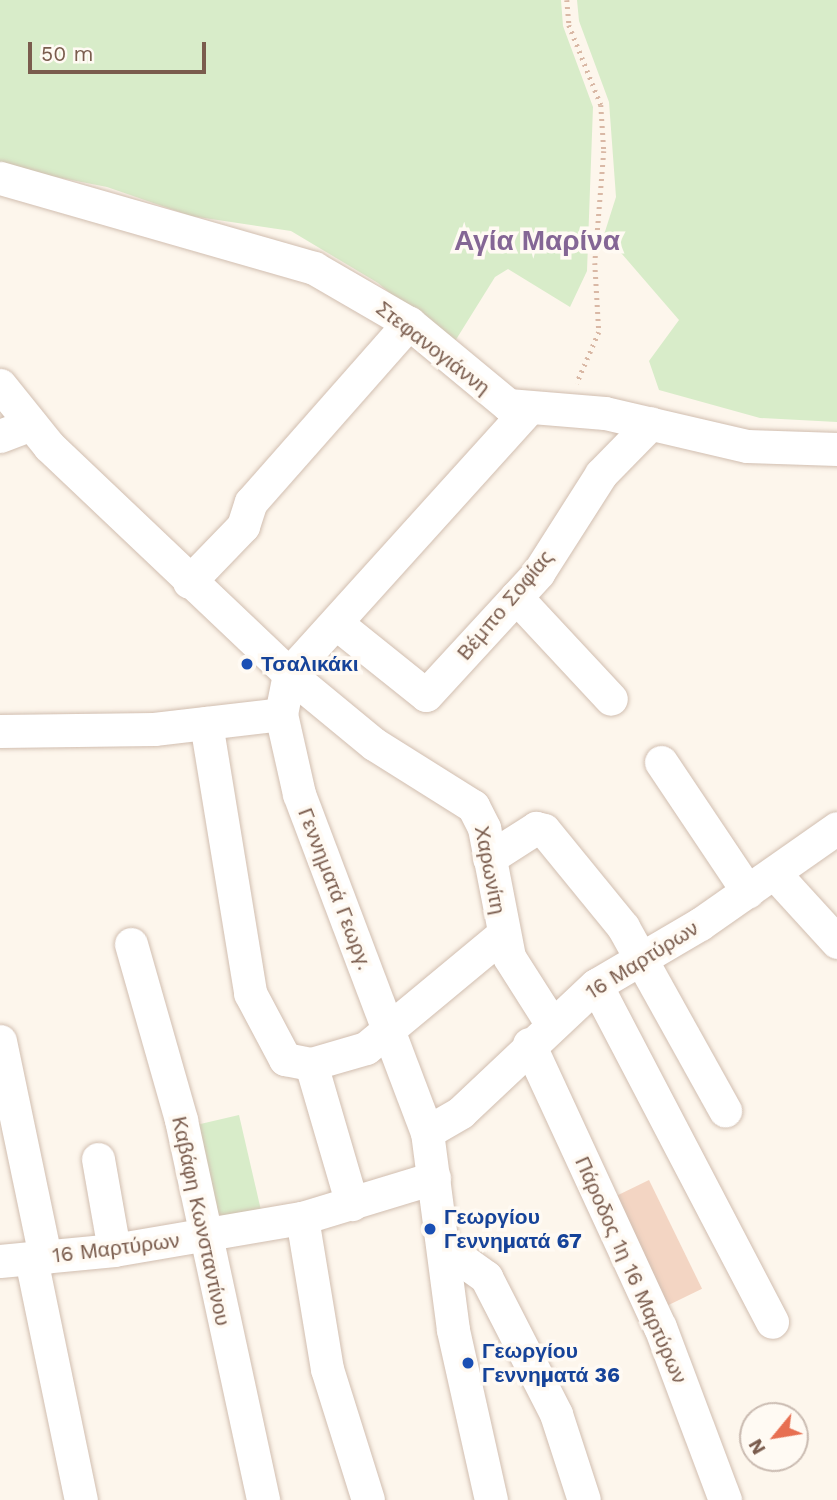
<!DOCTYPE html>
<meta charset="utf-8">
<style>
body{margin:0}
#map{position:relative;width:837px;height:1500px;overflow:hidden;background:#fdf6ec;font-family:"Work Sans",sans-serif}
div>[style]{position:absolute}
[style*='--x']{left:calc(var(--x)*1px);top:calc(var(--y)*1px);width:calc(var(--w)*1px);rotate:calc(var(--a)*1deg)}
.green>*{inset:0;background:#d8ecc9;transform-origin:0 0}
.building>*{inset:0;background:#f3d5c3;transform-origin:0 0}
.path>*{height:4.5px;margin-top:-2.25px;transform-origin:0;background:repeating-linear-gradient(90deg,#d9b8a5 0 2px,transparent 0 7px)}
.roads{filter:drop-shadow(0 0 2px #d1beb0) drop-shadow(0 0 2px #d1beb0)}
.minor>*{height:33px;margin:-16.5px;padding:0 16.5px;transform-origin:16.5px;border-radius:16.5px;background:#fff}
.dots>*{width:19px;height:19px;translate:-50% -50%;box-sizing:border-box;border:4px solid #fffaf3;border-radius:50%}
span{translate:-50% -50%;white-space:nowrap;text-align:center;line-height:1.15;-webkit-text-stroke:7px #fffaf3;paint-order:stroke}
.street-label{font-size:21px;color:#7a5c4d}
.transit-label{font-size:21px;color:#164399;font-weight:700}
.left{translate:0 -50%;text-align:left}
.district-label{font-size:28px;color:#846695;font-weight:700}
.north{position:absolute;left:739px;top:1402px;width:70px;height:70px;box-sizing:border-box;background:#fffaf3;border:2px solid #cabbb1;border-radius:50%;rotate:240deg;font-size:19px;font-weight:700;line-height:28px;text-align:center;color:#7a5c4d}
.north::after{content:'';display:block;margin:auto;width:24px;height:32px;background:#e76f51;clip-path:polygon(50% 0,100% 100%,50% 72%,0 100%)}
.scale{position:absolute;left:28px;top:42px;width:178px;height:32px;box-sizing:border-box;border:4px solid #7a5c4d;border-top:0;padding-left:9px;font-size:21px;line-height:24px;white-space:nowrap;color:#7a5c4d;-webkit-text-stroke:5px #fffaf3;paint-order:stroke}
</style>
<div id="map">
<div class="green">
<i style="clip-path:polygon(0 0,561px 0,563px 26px,593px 107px,587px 271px,570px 307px,508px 269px,495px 277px,452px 346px,378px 283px,291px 231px,191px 216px,107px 187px,0 166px)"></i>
<i style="clip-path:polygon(577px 0,837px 0,837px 422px,760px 418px,659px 390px,649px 361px,679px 320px,622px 254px,602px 241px,616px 197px,609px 102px,579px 21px)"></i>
<i style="left:239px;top:1115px;width:99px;height:43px;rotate:77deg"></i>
</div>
<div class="building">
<i style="left:649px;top:1180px;width:121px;height:44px;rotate:64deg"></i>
</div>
<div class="path">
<i style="--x:567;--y:0;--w:25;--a:85"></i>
<i style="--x:569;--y:25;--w:86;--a:68.2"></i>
<i style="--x:601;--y:105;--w:46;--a:86.3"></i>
<i style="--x:604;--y:151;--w:112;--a:94.6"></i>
<i style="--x:595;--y:263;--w:69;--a:86.7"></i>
<i style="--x:599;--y:332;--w:56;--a:113.3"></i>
</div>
<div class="roads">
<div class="minor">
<i style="--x:0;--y:178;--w:327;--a:16"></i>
<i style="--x:314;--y:268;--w:110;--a:30.1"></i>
<i style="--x:409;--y:323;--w:129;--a:39.6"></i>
<i style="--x:508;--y:405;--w:97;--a:4.7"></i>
<i style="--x:605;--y:413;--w:146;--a:13.1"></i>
<i style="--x:747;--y:446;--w:90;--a:1.9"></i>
<i style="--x:0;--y:385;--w:78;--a:51.2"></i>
<i style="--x:49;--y:446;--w:331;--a:43.5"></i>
<i style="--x:289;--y:674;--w:41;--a:101.3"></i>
<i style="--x:281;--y:714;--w:82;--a:77.3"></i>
<i style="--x:299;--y:794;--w:361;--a:69.3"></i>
<i style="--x:427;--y:1132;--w:200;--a:82.5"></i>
<i style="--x:453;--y:1330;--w:174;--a:77.4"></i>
<i style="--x:529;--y:408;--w:358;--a:132.1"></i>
<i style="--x:289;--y:674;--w:110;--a:39.5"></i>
<i style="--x:374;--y:744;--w:117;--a:32.1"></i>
<i style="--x:473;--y:806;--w:25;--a:63"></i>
<i style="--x:484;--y:828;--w:131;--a:79"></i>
<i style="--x:509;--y:957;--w:78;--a:57.5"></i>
<i style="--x:0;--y:436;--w:33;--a:-21"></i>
<i style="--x:189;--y:582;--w:78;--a:-46"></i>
<i style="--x:243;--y:526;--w:25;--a:-72"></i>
<i style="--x:251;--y:502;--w:239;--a:-48.6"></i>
<i style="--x:516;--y:597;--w:139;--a:47"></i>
<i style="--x:336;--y:623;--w:115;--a:38.7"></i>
<i style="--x:426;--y:695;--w:166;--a:-47.4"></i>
<i style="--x:538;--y:573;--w:117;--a:-57.5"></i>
<i style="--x:601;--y:474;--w:71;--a:-45.6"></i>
<i style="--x:206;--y:723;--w:274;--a:80.7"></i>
<i style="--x:250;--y:993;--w:75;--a:62.1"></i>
<i style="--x:285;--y:1059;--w:26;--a:11"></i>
<i style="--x:311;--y:1064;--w:57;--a:-16.2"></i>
<i style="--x:366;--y:1048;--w:177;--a:-39.7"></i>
<i style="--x:0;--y:731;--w:154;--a:-0.7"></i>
<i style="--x:154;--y:729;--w:128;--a:-6.7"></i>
<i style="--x:661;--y:762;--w:156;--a:56.2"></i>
<i style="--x:489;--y:858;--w:56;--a:-32.6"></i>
<i style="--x:536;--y:828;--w:8;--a:14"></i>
<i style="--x:544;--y:830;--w:125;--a:50.8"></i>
<i style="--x:623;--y:927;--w:210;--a:60.9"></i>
<i style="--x:775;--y:874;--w:92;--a:47.6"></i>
<i style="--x:131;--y:944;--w:183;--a:74.1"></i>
<i style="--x:181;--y:1120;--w:389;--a:77.8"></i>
<i style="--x:596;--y:985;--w:380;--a:62.4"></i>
<i style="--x:0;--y:1041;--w:221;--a:78.2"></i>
<i style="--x:529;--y:1044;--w:312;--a:65.2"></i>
<i style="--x:660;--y:1327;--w:185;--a:69.4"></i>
<i style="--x:311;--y:1064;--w:146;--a:73.7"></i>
<i style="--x:427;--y:1132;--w:39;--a:-30"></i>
<i style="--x:461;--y:1112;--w:185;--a:-43.3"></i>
<i style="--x:596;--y:985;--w:121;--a:-30.4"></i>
<i style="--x:700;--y:924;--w:167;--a:-35"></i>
<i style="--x:98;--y:1159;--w:92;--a:80"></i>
<i style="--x:302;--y:1218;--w:153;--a:80.6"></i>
<i style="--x:327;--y:1369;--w:137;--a:72.6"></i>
<i style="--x:444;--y:1247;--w:52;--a:35.5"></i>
<i style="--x:486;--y:1277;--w:154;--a:62.9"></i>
<i style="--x:556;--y:1414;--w:90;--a:72"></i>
<i style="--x:31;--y:1259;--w:246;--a:78.3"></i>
<i style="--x:0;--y:1261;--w:115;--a:-5.5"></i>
<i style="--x:114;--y:1250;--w:191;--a:-9.7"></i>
<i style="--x:302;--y:1218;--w:138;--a:-16.9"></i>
</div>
</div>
<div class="dots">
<i style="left:247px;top:664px;background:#1a4fb4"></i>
<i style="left:430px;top:1229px;background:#1a4fb4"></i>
<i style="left:468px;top:1363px;background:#1a4fb4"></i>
</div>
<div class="street-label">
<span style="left:433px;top:348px;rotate:38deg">Στεφανογιάννη</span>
<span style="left:505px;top:605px;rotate:-50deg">Βέμπο Σοφίας</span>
<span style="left:490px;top:870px;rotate:79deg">Χαρωνίτη</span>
<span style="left:335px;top:889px;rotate:69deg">Γεννηματά Γεωργ.</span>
<span style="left:642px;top:960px;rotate:-32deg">16 Μαρτύρων</span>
<span style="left:201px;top:1221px;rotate:78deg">Καβάφη Κωνσταντίνου</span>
<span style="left:116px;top:1248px;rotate:-7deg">16 Μαρτύρων</span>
<span style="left:631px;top:1270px;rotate:66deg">Πάροδος 1η 16 Μαρτύρων</span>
</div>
<div class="transit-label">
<span class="left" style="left:261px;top:664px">Τσαλικάκι</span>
<span class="left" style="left:444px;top:1229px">Γεωργίου<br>Γεννηματά 67</span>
<span class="left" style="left:482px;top:1363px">Γεωργίου<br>Γεννηματά 36</span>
</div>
<div class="district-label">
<span style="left:537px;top:241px">Αγία Μαρίνα</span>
</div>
<div class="north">N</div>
<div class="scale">50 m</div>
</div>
